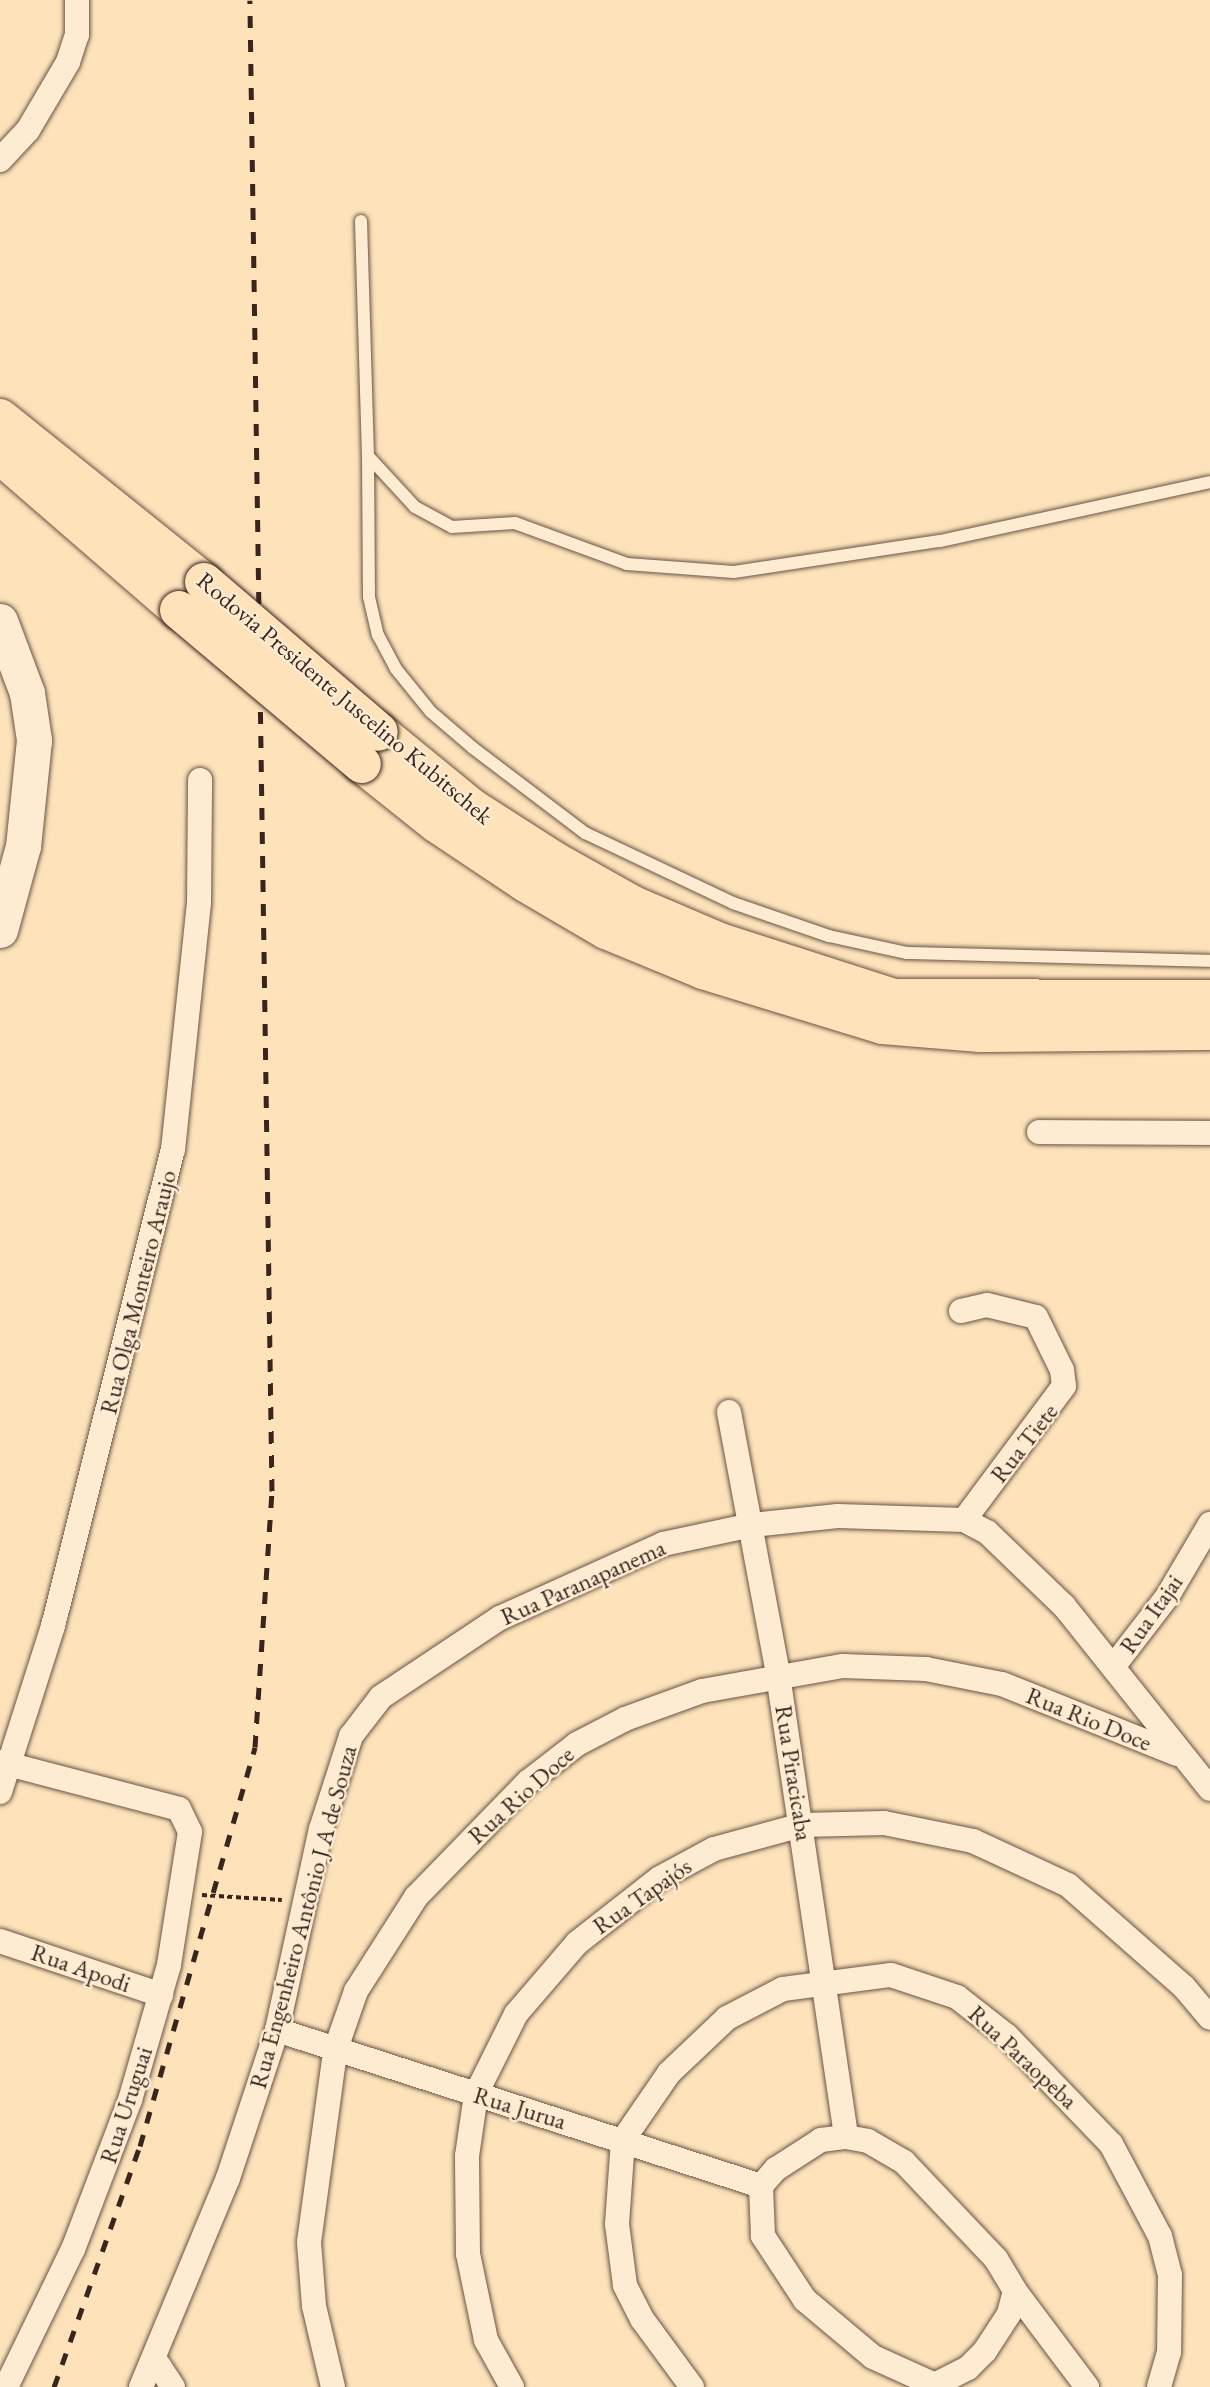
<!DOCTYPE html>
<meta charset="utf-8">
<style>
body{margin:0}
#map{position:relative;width:1210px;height:2387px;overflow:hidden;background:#fde2ba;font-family:"EB Garamond",serif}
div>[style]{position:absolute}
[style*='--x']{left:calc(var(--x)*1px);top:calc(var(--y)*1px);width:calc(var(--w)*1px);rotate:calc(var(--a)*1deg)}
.path>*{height:3.5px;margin-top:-1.75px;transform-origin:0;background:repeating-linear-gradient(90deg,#38251e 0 5px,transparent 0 8.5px)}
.roads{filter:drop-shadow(0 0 2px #695445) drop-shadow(0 0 2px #695445)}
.service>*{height:12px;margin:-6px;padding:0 6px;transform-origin:6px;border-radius:6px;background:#feecd2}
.minor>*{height:24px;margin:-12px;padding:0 12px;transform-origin:12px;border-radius:12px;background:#feecd2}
.secondary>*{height:35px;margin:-17.5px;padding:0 17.5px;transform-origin:17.5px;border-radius:17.5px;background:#feecd2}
.motorway>*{height:38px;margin:-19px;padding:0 19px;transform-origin:19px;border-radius:19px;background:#fde2ba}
.rail>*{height:5px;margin-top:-2.5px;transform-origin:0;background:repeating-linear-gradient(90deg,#38251e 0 12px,transparent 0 24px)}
.bridges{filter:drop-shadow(0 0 2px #38251e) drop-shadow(0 0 2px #38251e)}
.motorway-bridge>*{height:38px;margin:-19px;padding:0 19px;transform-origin:19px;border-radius:19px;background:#fde2ba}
span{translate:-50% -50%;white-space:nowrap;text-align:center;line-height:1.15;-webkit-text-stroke:5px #feecd2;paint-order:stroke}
.street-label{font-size:24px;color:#38251e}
</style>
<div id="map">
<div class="path">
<i style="--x:202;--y:1895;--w:80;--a:3.6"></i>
</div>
<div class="roads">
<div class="service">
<i style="--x:361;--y:221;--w:235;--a:88.3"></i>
<i style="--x:368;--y:456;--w:69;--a:47.3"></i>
<i style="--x:415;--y:507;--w:42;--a:28.4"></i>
<i style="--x:452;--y:527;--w:63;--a:-3.6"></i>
<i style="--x:515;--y:523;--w:119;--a:20.1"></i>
<i style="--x:627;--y:564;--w:107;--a:4.3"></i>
<i style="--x:734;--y:572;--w:208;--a:-8.6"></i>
<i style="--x:940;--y:541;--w:276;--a:-12.3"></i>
<i style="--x:368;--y:456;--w:141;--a:89.6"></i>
<i style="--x:369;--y:597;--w:39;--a:77"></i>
<i style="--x:378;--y:635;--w:38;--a:62"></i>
<i style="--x:396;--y:669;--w:55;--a:50.9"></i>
<i style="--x:431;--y:712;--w:55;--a:40.6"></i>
<i style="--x:473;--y:748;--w:141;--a:37.2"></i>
<i style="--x:585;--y:833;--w:164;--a:25.3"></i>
<i style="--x:733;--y:903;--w:102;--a:19"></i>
<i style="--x:829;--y:936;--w:80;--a:12.3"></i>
<i style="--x:907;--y:953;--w:303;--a:1.5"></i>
</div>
<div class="minor">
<i style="--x:0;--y:160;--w:41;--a:-47"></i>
<i style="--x:28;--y:130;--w:79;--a:-59.5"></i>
<i style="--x:68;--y:62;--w:28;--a:-72"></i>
<i style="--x:77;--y:35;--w:35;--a:-90"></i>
<i style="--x:1039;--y:1132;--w:171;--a:0.3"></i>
<i style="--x:961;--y:1311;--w:27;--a:-13"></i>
<i style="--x:987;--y:1305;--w:50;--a:13.8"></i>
<i style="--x:1036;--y:1317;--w:59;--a:63.9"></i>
<i style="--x:1062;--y:1370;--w:16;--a:83"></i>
<i style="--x:1064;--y:1386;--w:167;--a:126.7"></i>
<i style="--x:729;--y:1412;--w:268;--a:79.4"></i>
<i style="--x:778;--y:1675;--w:467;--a:81.6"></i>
<i style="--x:1113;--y:1667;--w:88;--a:-52.4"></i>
<i style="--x:1167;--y:1597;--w:85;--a:-59.5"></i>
<i style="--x:0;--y:1762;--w:185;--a:14.7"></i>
<i style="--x:179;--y:1809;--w:25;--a:64"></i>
<i style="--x:190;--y:1832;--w:135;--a:99"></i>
<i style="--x:169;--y:1965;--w:141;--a:106.1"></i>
<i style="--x:130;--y:2100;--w:160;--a:110.9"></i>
<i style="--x:73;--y:2249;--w:153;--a:115.9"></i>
<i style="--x:0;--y:1792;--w:174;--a:-72.3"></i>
<i style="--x:53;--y:1626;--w:491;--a:-75.9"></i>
<i style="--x:173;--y:1150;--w:248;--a:-84"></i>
<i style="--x:199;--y:903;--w:123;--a:-89.5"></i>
<i style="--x:0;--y:1941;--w:170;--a:18.5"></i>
<i style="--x:277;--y:2030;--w:509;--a:17.86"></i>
<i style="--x:846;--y:2137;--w:22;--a:10"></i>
<i style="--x:868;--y:2141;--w:42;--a:30.3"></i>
<i style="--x:904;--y:2162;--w:134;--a:46.5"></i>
<i style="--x:996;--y:2259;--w:37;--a:59"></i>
<i style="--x:1015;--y:2291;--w:24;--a:105"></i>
<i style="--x:1009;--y:2314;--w:44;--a:123"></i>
<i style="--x:985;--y:2351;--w:24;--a:135"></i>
<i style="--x:968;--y:2368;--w:37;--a:153"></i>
<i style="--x:935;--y:2385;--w:68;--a:-155.7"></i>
<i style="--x:873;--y:2357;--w:89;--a:-140"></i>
<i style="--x:805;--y:2300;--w:77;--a:-123.3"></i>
<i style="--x:763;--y:2236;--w:50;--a:-92.3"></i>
<i style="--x:761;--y:2186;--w:23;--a:-49"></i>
<i style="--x:776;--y:2169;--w:54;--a:-32.8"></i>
<i style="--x:821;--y:2140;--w:25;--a:-7"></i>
<i style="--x:1015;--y:2291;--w:120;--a:53.1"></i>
<i style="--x:154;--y:2358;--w:35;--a:57"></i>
<i style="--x:141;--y:2387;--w:226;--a:-67.4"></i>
<i style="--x:228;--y:2178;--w:156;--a:-71.7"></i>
<i style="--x:277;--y:2030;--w:206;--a:-77.7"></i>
<i style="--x:321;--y:1829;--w:98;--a:-72.1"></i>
<i style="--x:351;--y:1736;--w:49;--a:-52.4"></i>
<i style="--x:381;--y:1697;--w:143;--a:-33.6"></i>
<i style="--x:500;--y:1618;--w:179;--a:-24.4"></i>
<i style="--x:663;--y:1544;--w:91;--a:-12.1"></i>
<i style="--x:752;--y:1525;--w:86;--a:-6"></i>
<i style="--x:838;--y:1516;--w:126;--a:1.8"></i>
<i style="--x:964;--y:1520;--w:26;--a:28"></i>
<i style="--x:987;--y:1532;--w:107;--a:43.9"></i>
<i style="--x:1064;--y:1606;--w:234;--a:51.4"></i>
<i style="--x:333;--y:2387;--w:83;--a:-103.2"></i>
<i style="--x:314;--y:2306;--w:64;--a:-94.5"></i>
<i style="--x:309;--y:2242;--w:193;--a:-82.2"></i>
<i style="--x:335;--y:2051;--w:64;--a:-70.7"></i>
<i style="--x:356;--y:1991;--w:112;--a:-57.4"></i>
<i style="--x:416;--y:1897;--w:161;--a:-45.8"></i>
<i style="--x:528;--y:1782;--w:62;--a:-37.8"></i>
<i style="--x:577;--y:1744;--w:54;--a:-27.5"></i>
<i style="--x:625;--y:1719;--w:82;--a:-20"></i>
<i style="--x:702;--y:1691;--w:143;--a:-10.1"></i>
<i style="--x:843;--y:1666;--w:83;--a:2.1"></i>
<i style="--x:926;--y:1669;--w:77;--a:11.2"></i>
<i style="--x:1002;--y:1684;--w:188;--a:21.8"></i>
<i style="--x:512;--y:2387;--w:54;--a:-119"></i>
<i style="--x:486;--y:2340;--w:88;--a:-101.8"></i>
<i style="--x:468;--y:2254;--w:98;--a:-90.6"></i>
<i style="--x:467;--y:2156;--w:63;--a:-81.7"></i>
<i style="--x:476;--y:2094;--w:89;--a:-63.4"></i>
<i style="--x:516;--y:2014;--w:94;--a:-49.3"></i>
<i style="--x:577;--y:1943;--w:105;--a:-38.1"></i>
<i style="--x:660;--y:1878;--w:61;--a:-28.2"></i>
<i style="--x:714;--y:1849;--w:91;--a:-15.3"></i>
<i style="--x:802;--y:1825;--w:82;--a:-1.4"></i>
<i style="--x:884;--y:1823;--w:91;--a:11.4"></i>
<i style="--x:973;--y:1841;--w:105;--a:24.9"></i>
<i style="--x:1068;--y:1885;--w:154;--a:41.3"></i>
<i style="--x:1184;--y:1987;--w:40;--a:50"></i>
<i style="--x:692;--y:2387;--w:84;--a:-126.3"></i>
<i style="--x:642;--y:2319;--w:38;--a:-117"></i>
<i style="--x:625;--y:2285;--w:62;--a:-97.5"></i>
<i style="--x:617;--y:2224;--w:84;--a:-85.9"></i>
<i style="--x:623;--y:2140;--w:81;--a:-55.5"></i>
<i style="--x:669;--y:2073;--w:80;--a:-43.5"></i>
<i style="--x:727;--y:2018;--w:63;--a:-27.4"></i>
<i style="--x:783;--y:1989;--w:109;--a:-7.4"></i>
<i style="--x:891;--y:1975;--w:70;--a:18.4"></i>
<i style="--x:957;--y:1997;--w:63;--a:38"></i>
<i style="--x:1007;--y:2036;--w:150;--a:46.1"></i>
<i style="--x:1111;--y:2144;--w:104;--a:62"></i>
<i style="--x:1160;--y:2236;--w:40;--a:75.6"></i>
<i style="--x:1170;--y:2275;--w:77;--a:90.7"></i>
<i style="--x:1169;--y:2352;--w:36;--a:106"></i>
</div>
<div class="secondary">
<i style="--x:0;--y:621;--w:77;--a:69.4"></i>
<i style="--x:27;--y:693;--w:48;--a:81.5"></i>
<i style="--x:34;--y:740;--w:107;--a:95.9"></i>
<i style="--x:23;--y:846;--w:87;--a:105.3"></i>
</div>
<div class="motorway">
<i style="--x:0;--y:418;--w:262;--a:38.8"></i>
<i style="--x:0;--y:455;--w:237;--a:40.9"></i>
<i style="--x:379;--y:732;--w:120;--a:39.3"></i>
<i style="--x:472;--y:808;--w:96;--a:32.7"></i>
<i style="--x:553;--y:860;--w:92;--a:29.4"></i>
<i style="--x:633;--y:905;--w:95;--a:23"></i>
<i style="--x:720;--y:942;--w:182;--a:17.9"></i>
<i style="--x:893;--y:998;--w:317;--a:0.2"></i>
<i style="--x:362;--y:764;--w:95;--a:38.6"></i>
<i style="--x:436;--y:823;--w:108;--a:33.7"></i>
<i style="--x:526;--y:883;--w:93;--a:30.4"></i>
<i style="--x:606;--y:930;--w:105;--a:22.4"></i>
<i style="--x:703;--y:970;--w:188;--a:17"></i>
<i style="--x:883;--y:1025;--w:97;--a:4.7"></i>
<i style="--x:980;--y:1033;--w:230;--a:-0.5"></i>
</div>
</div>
<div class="rail">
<i style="--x:54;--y:2387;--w:256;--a:-70.4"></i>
<i style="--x:140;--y:2146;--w:415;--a:-73.9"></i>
<i style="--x:255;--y:1747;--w:257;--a:-86.2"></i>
<i style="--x:272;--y:1491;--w:1491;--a:-90.85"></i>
</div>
<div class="bridges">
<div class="motorway-bridge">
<i style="--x:204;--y:582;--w:230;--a:40.6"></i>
<i style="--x:179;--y:610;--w:239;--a:40.1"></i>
</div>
</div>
<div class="street-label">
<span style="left:345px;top:698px;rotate:40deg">Rodovia Presidente Juscelino Kubitschek</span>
<span style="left:138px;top:1292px;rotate:-76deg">Rua Olga Monteiro Araujo</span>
<span style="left:1024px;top:1443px;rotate:-52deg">Rua Tiete</span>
<span style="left:583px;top:1582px;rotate:-24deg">Rua Paranapanema</span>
<span style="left:1151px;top:1614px;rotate:-55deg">Rua Itajai</span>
<span style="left:1089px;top:1719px;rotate:22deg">Rua Rio Doce</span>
<span style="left:794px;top:1773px;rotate:81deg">Rua Piracicaba</span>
<span style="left:521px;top:1795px;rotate:-42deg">Rua Rio Doce</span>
<span style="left:642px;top:1896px;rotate:-35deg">Rua Tapajós</span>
<span style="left:303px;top:1917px;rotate:-75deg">Rua Engenheiro Antônio J A de Souza</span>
<span style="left:81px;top:1968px;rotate:19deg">Rua Apodi</span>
<span style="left:1023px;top:2057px;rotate:43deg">Rua Paraopeba</span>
<span style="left:126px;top:2105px;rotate:-72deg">Rua Uruguai</span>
<span style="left:520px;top:2108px;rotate:17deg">Rua Jurua</span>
</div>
</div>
